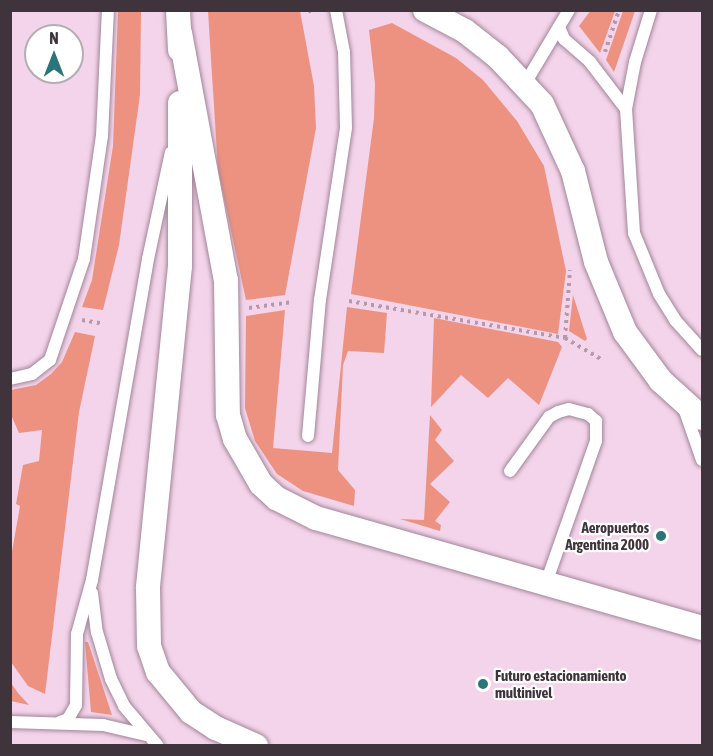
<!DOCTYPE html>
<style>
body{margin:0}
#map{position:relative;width:713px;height:756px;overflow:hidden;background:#f4d4ea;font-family:"Asap Condensed",sans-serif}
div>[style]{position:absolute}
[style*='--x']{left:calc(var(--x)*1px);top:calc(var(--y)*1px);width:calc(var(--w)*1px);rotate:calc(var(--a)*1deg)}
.green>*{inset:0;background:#ed9280}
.path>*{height:4px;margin-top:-2px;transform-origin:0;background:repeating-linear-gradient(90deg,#b39aab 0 3px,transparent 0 7.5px)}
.roads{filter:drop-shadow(0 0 2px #a28599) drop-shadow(0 0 2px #a28599)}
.service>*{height:12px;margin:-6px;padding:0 6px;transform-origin:6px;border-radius:6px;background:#fff}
.minor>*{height:24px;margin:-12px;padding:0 12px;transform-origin:12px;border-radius:12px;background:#fff}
.dots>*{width:16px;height:16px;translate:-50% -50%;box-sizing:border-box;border:3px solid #fff;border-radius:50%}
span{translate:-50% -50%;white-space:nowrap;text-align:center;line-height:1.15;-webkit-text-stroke:4.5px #fff;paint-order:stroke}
.poi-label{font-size:15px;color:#40343c;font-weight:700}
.right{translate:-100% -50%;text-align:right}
.left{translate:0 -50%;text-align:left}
.frame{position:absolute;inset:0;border:12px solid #40343c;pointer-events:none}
.north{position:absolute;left:24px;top:24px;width:60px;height:60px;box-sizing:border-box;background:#fff;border:2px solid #b3aeb1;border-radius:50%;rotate:0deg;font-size:16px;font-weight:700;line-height:24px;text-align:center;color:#40343c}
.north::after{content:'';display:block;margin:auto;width:21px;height:27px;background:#2a747a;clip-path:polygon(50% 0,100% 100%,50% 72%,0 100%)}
</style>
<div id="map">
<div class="green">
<i style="clip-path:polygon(591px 10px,615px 11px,600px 53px,579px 26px)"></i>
<i style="clip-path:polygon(118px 11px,141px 11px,140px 95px,119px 245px,103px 310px,82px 307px,92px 280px,113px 146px)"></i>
<i style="clip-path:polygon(208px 11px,300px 11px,314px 86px,316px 128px,285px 295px,246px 300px,218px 170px)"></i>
<i style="clip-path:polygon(623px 11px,635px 11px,614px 72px,606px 60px)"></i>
<i style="clip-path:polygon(392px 23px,456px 58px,483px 80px,517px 121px,544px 166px,566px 271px,558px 334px,351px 294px,374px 118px,375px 84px,369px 30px)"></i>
<i style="clip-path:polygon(573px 295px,587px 339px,585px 341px,569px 331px)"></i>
<i style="clip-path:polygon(347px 307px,387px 313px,384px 353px,348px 351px,343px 365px,338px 470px,355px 490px,354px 506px,303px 491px,277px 474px,255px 441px,245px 408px,246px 316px,285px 310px,273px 448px,332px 453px)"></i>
<i style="clip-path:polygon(434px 318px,558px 342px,562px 347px,539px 405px,508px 378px,488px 398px,461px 375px,431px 407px)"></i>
<i style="clip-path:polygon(75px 332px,95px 336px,79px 412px,45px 694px,28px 686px,11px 662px,10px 563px,20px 506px,16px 504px,23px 465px,39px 461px,42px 430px,19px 433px,11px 415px,11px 390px,36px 385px,51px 374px,62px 362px)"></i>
<i style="clip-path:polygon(430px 415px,442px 430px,435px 440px,454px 461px,430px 484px,450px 502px,435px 521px,441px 525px,440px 531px,400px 519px,424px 520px)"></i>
<i style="clip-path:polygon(85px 642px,88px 642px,112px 715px,91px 712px)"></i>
<i style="clip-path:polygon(11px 683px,18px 693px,29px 705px,11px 701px)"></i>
</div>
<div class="path">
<i style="--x:309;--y:10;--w:7;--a:45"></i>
<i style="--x:605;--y:52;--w:44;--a:-71.6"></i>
<i style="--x:349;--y:301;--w:219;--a:9.7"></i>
<i style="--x:565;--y:338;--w:42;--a:30.3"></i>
<i style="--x:249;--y:308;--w:44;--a:-7.8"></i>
<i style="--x:82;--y:320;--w:22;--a:10"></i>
<i style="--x:565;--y:338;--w:68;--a:-85.8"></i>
</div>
<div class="roads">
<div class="service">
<i style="--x:651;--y:10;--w:54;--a:107.1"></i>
<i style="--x:635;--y:62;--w:48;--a:100.8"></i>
<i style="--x:626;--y:109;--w:124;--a:86.3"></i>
<i style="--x:634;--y:233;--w:66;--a:67.7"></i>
<i style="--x:659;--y:294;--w:31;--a:58"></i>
<i style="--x:675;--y:320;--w:40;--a:48"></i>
<i style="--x:559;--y:27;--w:13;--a:67"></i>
<i style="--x:564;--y:39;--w:35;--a:41"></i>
<i style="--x:590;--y:62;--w:59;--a:52.5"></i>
<i style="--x:526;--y:82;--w:84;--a:-59.2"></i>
<i style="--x:10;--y:379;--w:23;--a:-13"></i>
<i style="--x:32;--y:374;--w:23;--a:-38"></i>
<i style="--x:50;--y:360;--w:107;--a:-71.4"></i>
<i style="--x:84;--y:259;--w:124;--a:-81.7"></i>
<i style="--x:102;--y:136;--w:126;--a:-87.3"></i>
<i style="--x:685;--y:411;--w:52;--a:70.9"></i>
<i style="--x:308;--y:436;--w:137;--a:-85"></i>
<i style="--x:320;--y:300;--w:174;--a:-81.4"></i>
<i style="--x:346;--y:128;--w:76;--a:-91.5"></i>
<i style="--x:344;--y:52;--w:43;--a:-100.8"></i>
<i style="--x:510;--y:471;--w:67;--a:-54.2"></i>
<i style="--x:549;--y:417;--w:10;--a:-29"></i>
<i style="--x:558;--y:412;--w:11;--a:-15"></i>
<i style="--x:569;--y:409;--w:20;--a:15"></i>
<i style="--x:588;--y:414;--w:11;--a:41"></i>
<i style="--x:596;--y:421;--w:20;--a:90"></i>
<i style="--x:596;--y:441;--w:151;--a:109.4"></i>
<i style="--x:92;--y:593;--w:39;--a:83"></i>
<i style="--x:97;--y:632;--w:49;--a:73.4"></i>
<i style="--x:111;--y:679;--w:30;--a:64"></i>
<i style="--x:124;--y:706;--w:52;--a:49.6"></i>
<i style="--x:10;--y:722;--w:93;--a:1.8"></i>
<i style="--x:103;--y:725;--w:44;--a:13.1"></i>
<i style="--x:60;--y:722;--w:9;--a:-21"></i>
<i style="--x:68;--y:719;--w:16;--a:-60"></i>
<i style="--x:76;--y:705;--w:71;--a:-89.2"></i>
<i style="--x:77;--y:634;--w:56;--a:-74.5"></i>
<i style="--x:92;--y:580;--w:326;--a:-80.1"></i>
<i style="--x:148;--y:259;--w:109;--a:-77.9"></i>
</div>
<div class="minor">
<i style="--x:178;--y:10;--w:40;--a:87.1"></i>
<i style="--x:425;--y:10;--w:45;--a:27.7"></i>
<i style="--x:465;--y:31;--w:42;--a:38.2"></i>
<i style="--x:498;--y:57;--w:64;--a:46.9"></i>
<i style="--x:542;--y:104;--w:74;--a:65.2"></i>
<i style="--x:573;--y:171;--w:94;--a:75.8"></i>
<i style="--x:596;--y:262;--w:76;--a:67.5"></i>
<i style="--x:625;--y:332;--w:61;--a:53.7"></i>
<i style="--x:661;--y:381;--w:55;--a:42.1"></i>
<i style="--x:180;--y:33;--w:251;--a:79.5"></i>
<i style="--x:226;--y:280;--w:135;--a:89.2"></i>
<i style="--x:228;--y:415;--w:25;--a:74"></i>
<i style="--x:235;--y:439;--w:52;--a:60"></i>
<i style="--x:261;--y:484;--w:21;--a:43"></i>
<i style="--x:276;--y:498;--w:45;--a:26.6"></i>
<i style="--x:316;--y:518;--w:401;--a:15.9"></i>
<i style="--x:180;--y:103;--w:163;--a:90"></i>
<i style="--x:180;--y:266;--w:324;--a:95.7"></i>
<i style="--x:148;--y:588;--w:58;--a:89"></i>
<i style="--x:149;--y:646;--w:28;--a:71"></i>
<i style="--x:158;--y:672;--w:52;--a:50.5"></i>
<i style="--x:191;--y:712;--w:30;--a:33"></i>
<i style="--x:216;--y:728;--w:44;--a:24.2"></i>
</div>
</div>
<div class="dots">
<i style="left:661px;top:536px;background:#2a747a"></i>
<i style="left:483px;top:684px;background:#2a747a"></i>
</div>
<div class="poi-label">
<span class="right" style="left:649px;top:536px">Aeropuertos<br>Argentina 2000</span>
<span class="left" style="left:495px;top:684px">Futuro estacionamiento<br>multinivel</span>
</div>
<div class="frame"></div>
<div class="north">N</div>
</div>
